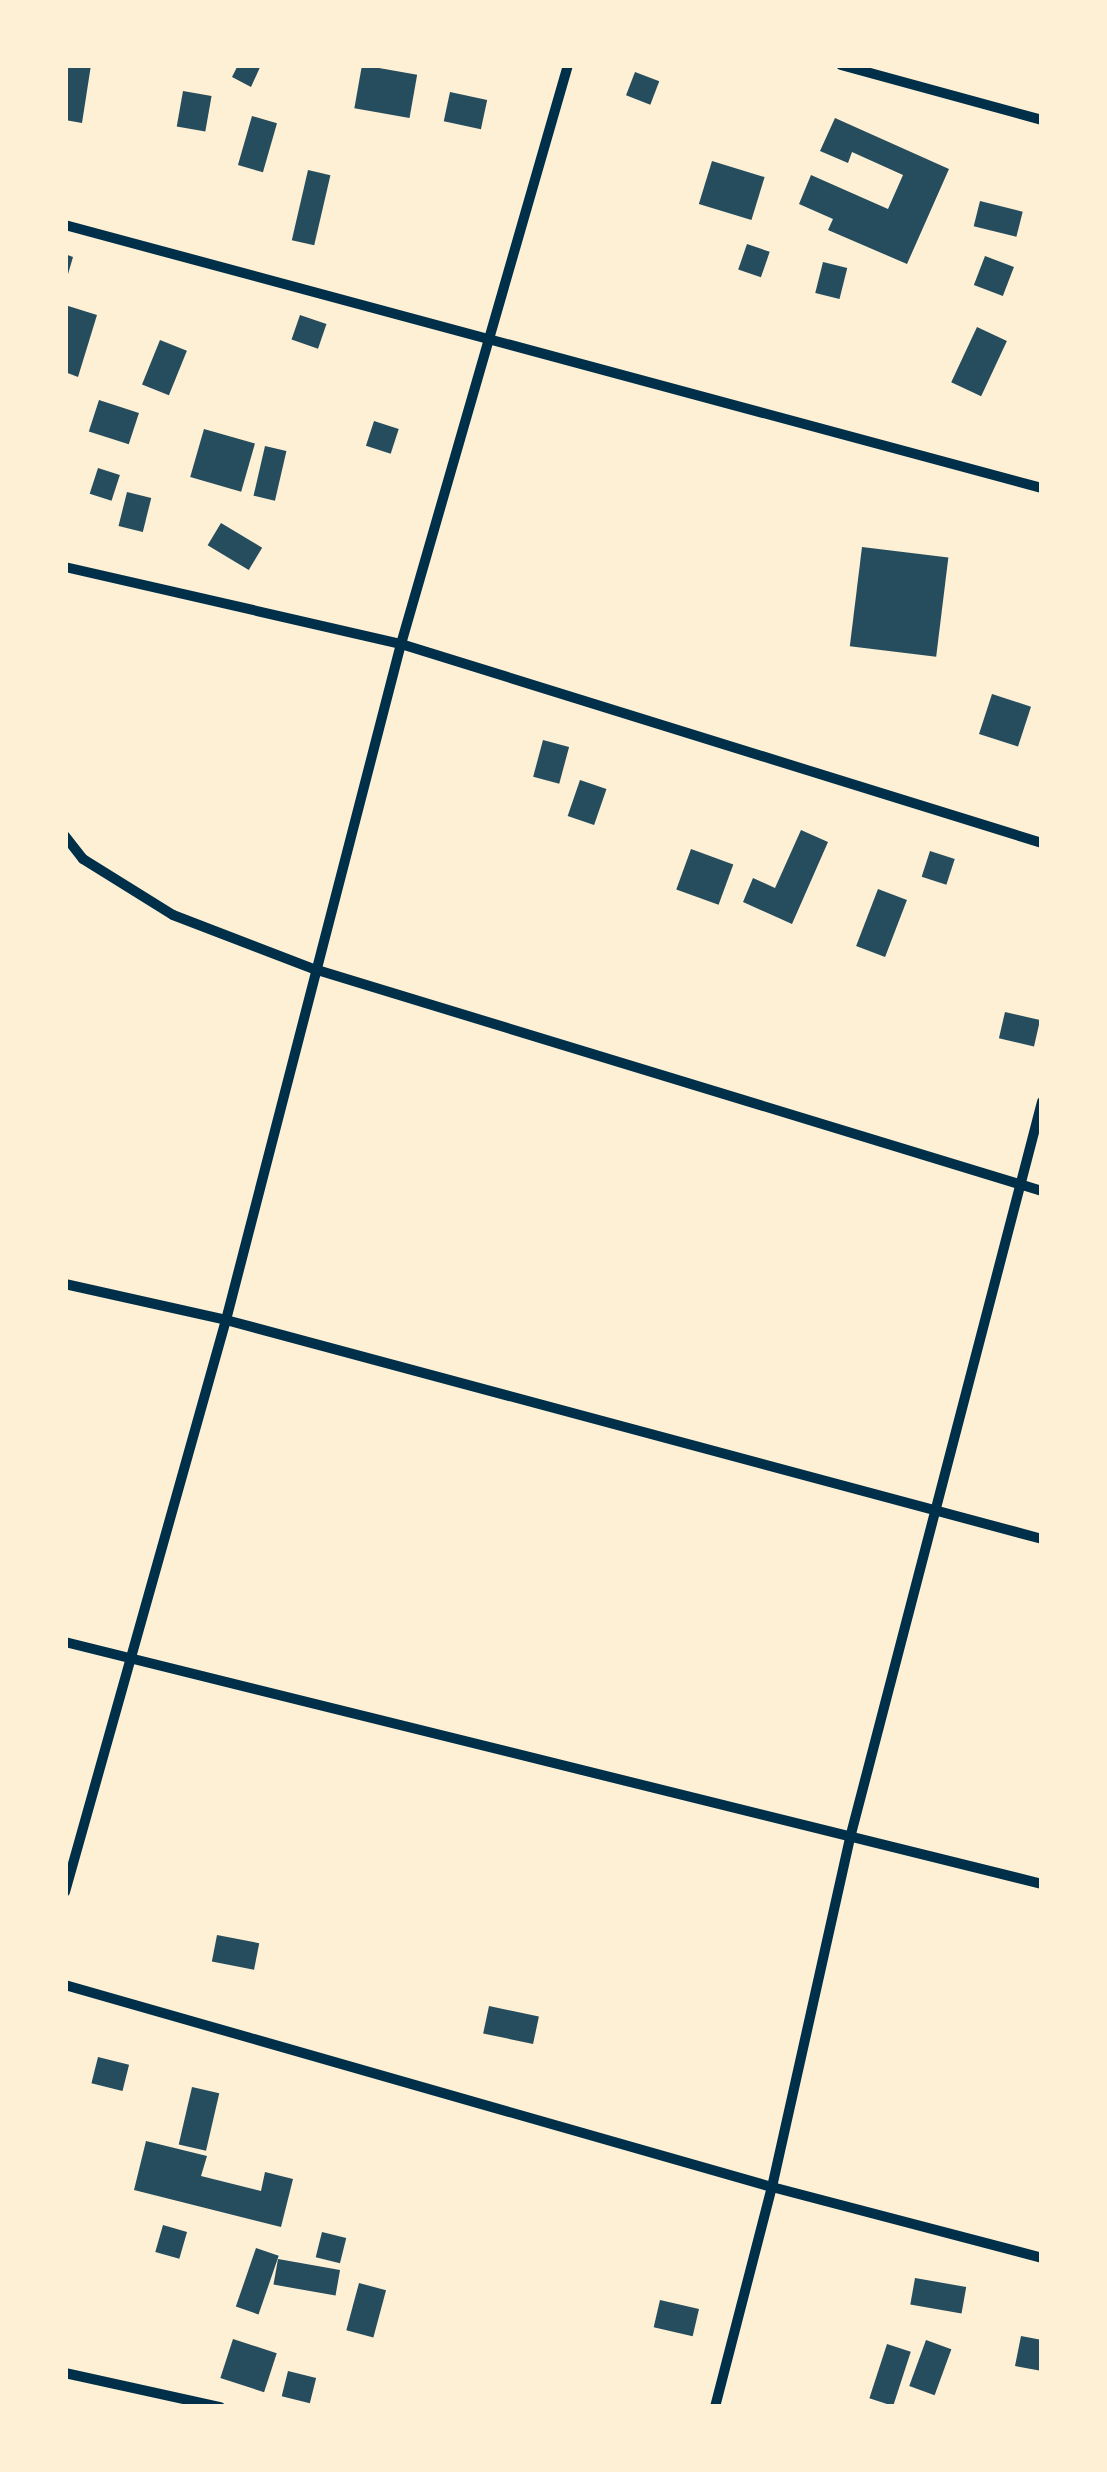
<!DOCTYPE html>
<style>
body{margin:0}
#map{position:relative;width:1107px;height:2472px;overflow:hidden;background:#fdf0d5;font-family:Roboto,sans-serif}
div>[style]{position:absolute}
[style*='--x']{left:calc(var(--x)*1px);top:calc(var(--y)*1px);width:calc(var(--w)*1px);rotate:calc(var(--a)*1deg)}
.building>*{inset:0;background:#264d5e;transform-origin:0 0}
.minor>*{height:10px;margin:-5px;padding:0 5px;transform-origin:5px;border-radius:5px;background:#003049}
span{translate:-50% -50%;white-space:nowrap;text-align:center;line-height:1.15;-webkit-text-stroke:9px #fdf0d5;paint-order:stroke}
.frame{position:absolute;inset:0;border:68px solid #fdf0d5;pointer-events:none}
</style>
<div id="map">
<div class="building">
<i style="clip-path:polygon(65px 65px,91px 65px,82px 123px,65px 120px)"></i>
<i style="clip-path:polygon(238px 65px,261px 65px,251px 87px,232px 77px)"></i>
<i style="left:362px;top:65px;width:56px;height:44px;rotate:10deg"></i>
<i style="left:635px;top:72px;width:26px;height:25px;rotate:21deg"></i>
<i style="left:183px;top:91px;width:29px;height:36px;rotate:10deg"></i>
<i style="left:450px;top:92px;width:38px;height:30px;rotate:12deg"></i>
<i style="left:252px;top:116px;width:26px;height:51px;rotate:16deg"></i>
<i style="clip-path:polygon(835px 118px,949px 169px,907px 264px,828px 230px,833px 219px,799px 204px,811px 175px,888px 209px,903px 175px,852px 152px,848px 163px,820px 151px)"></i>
<i style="left:712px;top:161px;width:55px;height:45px;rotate:17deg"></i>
<i style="left:308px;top:170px;width:23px;height:72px;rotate:13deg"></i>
<i style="left:980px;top:201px;width:44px;height:26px;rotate:14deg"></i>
<i style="left:747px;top:244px;width:24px;height:27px;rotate:19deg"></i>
<i style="clip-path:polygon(65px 254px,73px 257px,66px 281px,65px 281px)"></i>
<i style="left:985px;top:256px;width:31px;height:31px;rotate:21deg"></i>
<i style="left:823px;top:262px;width:25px;height:32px;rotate:14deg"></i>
<i style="clip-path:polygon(65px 305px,97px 315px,78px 377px,65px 372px)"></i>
<i style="left:300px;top:315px;width:28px;height:26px;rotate:19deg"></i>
<i style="left:977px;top:327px;width:33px;height:61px;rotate:25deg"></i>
<i style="left:160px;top:340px;width:29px;height:48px;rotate:22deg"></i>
<i style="left:99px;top:400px;width:42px;height:33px;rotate:18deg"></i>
<i style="left:374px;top:421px;width:26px;height:26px;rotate:18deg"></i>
<i style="left:204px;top:429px;width:53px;height:50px;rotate:16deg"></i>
<i style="left:265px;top:446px;width:22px;height:51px;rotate:13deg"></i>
<i style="left:98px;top:468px;width:23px;height:27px;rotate:18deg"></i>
<i style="left:127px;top:492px;width:25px;height:35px;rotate:14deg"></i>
<i style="left:221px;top:523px;width:48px;height:26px;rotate:31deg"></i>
<i style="left:862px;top:547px;width:87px;height:100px;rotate:7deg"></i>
<i style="left:992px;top:694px;width:41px;height:42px;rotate:18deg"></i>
<i style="left:543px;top:740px;width:27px;height:38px;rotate:15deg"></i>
<i style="left:580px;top:780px;width:28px;height:38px;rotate:19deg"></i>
<i style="clip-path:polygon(801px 830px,828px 842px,792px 924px,743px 902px,753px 878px,775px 888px)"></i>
<i style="left:691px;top:849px;width:45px;height:43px;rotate:20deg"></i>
<i style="left:930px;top:851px;width:26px;height:27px;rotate:18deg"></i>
<i style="left:878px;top:889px;width:31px;height:61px;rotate:21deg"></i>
<i style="left:1005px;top:1012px;width:36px;height:27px;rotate:13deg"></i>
<i style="left:217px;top:1935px;width:43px;height:27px;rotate:11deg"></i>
<i style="left:489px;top:2006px;width:51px;height:28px;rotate:12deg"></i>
<i style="left:98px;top:2057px;width:32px;height:27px;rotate:14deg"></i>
<i style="left:192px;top:2087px;width:28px;height:59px;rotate:13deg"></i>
<i style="clip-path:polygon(146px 2141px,207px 2156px,201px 2176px,261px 2191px,265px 2172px,293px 2179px,281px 2227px,134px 2190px)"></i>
<i style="left:163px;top:2225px;width:25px;height:28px;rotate:16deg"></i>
<i style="left:322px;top:2232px;width:25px;height:26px;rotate:14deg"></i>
<i style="left:256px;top:2248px;width:24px;height:62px;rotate:19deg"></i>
<i style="left:278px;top:2259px;width:63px;height:26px;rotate:10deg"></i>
<i style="left:915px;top:2278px;width:52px;height:27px;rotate:10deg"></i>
<i style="left:359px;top:2283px;width:28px;height:49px;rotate:15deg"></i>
<i style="left:660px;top:2300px;width:40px;height:28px;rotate:13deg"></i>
<i style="clip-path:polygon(1021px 2336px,1042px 2340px,1042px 2371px,1015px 2366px)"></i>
<i style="left:233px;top:2339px;width:46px;height:41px;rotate:18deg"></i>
<i style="left:926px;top:2340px;width:27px;height:49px;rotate:20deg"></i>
<i style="left:887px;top:2344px;width:25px;height:57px;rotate:18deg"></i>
<i style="left:288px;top:2371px;width:29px;height:26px;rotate:14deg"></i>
</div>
<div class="minor">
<i style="--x:841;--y:65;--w:208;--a:15.3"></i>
<i style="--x:65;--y:225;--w:1012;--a:15.07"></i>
<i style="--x:65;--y:567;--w:345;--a:12.9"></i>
<i style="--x:401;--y:644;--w:671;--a:17.25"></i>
<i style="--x:65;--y:836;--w:29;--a:52"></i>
<i style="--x:83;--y:859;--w:106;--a:31.9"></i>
<i style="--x:173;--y:915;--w:151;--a:21"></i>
<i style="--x:314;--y:969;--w:761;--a:16.96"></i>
<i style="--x:65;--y:1284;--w:165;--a:12.6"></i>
<i style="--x:226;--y:1320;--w:845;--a:15.02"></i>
<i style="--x:65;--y:1642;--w:1007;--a:13.91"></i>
<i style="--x:65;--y:1892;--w:594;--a:-74.28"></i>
<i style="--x:226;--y:1320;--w:698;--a:-75.49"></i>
<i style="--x:401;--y:644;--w:603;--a:-73.91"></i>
<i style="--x:65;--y:1985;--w:735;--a:15.95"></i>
<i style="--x:772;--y:2187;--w:279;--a:14.7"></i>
<i style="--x:65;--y:2373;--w:159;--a:12.4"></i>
<i style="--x:715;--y:2407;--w:227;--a:-75.5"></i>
<i style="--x:772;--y:2187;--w:362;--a:-77.4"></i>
<i style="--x:851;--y:1834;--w:757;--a:-75.38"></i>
</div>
<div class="frame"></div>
</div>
